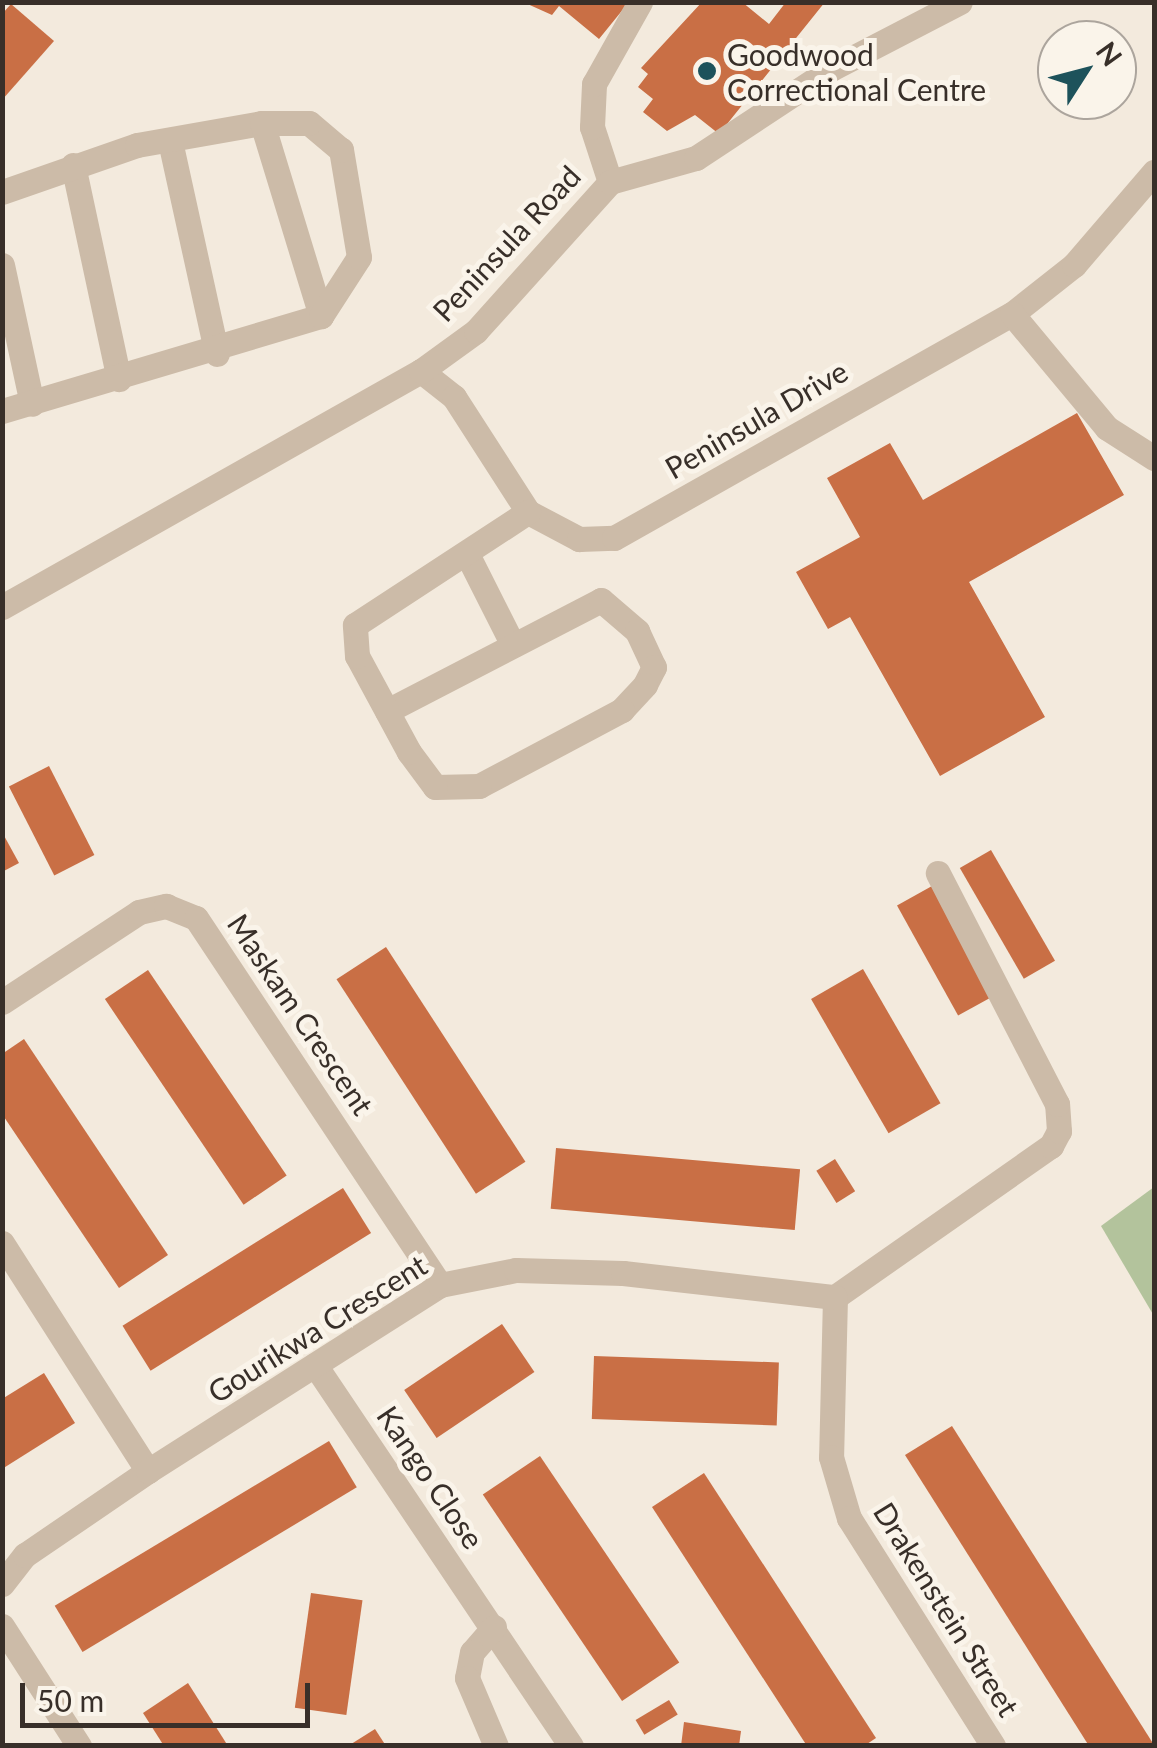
<!DOCTYPE html>
<style>
body{margin:0}
#map{position:relative;width:1157px;height:1748px;overflow:hidden;background:#f3eadd;font-family:Lato,sans-serif}
div>[style]{position:absolute}
[style*='--x']{left:calc(var(--x)*1px);top:calc(var(--y)*1px);width:calc(var(--w)*1px);rotate:calc(var(--a)*1deg)}
.green>*{inset:0;background:#b3c39c}
.building>*{inset:0;background:#c96f45;transform-origin:0 0}
.minor>*{height:25px;margin:-12.5px;padding:0 12.5px;transform-origin:12.5px;border-radius:12.5px;background:#ccbba8}
.dots>*{width:28px;height:28px;translate:-50% -50%;box-sizing:border-box;border:5px solid #faf4ea;border-radius:50%}
span{translate:-50% -50%;white-space:nowrap;text-align:center;line-height:1.15;-webkit-text-stroke:10px #faf4ea;paint-order:stroke}
.poi-label{font-size:30px;color:#382f29}
.left{translate:0 -50%;text-align:left}
.street-label{font-size:30px;color:#382f29}
.frame{position:absolute;inset:0;border:5px solid #382f29;pointer-events:none}
.north{position:absolute;left:1037px;top:20px;width:100px;height:100px;box-sizing:border-box;background:#faf4ea;border:2px solid #aca59d;border-radius:50%;rotate:54deg;font-size:28px;font-weight:700;line-height:40px;text-align:center;color:#382f29}
.north::after{content:'';display:block;margin:auto;width:35px;height:45px;background:#1d525b;clip-path:polygon(50% 0,100% 100%,50% 72%,0 100%)}
.scale{position:absolute;left:20px;top:1683px;width:290px;height:45px;box-sizing:border-box;border:5px solid #382f29;border-top:0;padding-left:12px;font-size:30px;line-height:35px;white-space:nowrap;color:#382f29;-webkit-text-stroke:8px #faf4ea;paint-order:stroke}
</style>
<div id="map">
<div class="green">
<i style="clip-path:polygon(1154px 1187px,1154px 1316px,1101px 1226px)"></i>
</div>
<div class="building">
<i style="clip-path:polygon(523px 2px,609px 4px,629px 2px,599px 39px,559px 6px,552px 15px)"></i>
<i style="clip-path:polygon(702px 2px,742px 2px,769px 24px,786px 2px,825px 2px,719px 134px,695px 115px,667px 131px,643px 112px,653px 99px,638px 87px,648px 74px,641px 68px)"></i>
<i style="clip-path:polygon(11px 4px,54px 41px,2px 100px,2px 14px)"></i>
<i style="clip-path:polygon(1077px 413px,1124px 495px,969px 582px,1045px 717px,940px 776px,850px 617px,828px 629px,796px 572px,860px 537px,827px 478px,890px 443px,923px 500px)"></i>
<i style="left:49px;top:766px;width:100px;height:45px;rotate:63deg"></i>
<i style="clip-path:polygon(2px 832px,19px 863px,2px 872px)"></i>
<i style="left:991px;top:850px;width:128px;height:36px;rotate:60deg"></i>
<i style="left:932px;top:886px;width:126px;height:40px;rotate:61deg"></i>
<i style="left:386px;top:947px;width:256px;height:59px;rotate:57deg"></i>
<i style="left:863px;top:969px;width:155px;height:60px;rotate:60deg"></i>
<i style="left:148px;top:970px;width:248px;height:52px;rotate:56deg"></i>
<i style="clip-path:polygon(24px 1039px,168px 1255px,119px 1288px,2px 1114px,2px 1054px)"></i>
<i style="left:556px;top:1148px;width:245px;height:61px;rotate:5deg"></i>
<i style="left:835px;top:1159px;width:38px;height:22px;rotate:58deg"></i>
<i style="left:343px;top:1188px;width:53px;height:260px;rotate:58deg"></i>
<i style="left:502px;top:1324px;width:58px;height:118px;rotate:56deg"></i>
<i style="left:594px;top:1356px;width:185px;height:63px;rotate:2deg"></i>
<i style="clip-path:polygon(44px 1373px,75px 1423px,2px 1469px,2px 1399px)"></i>
<i style="clip-path:polygon(952px 1426px,1154px 1745px,1154px 1746px,1089px 1746px,905px 1455px)"></i>
<i style="left:329px;top:1441px;width:54px;height:320px;rotate:59deg"></i>
<i style="left:540px;top:1456px;width:249px;height:69px;rotate:56deg"></i>
<i style="clip-path:polygon(704px 1473px,876px 1738px,864px 1746px,807px 1746px,652px 1507px)"></i>
<i style="left:311px;top:1593px;width:52px;height:116px;rotate:8deg"></i>
<i style="clip-path:polygon(188px 1683px,228px 1746px,164px 1746px,143px 1713px)"></i>
<i style="left:669px;top:1700px;width:17px;height:39px;rotate:59deg"></i>
<i style="clip-path:polygon(684px 1722px,741px 1731px,739px 1746px,681px 1746px)"></i>
<i style="clip-path:polygon(375px 1729px,386px 1746px,348px 1746px)"></i>
</div>
<div class="minor">
<i style="--x:170;--y:141;--w:218;--a:77.6"></i>
<i style="--x:73;--y:165;--w:219;--a:77.9"></i>
<i style="--x:610;--y:182;--w:58;--a:-108.1"></i>
<i style="--x:592;--y:127;--w:43;--a:-87.3"></i>
<i style="--x:594;--y:84;--w:94;--a:-60.7"></i>
<i style="--x:2;--y:192;--w:143;--a:-19.2"></i>
<i style="--x:137;--y:145;--w:127;--a:-10"></i>
<i style="--x:262;--y:123;--w:202;--a:73"></i>
<i style="--x:2;--y:265;--w:142;--a:77.8"></i>
<i style="--x:1012;--y:314;--w:79;--a:-38.3"></i>
<i style="--x:1074;--y:265;--w:123;--a:-49.3"></i>
<i style="--x:421;--y:371;--w:42;--a:38.2"></i>
<i style="--x:454;--y:397;--w:137;--a:57.2"></i>
<i style="--x:2;--y:411;--w:333;--a:-16.6"></i>
<i style="--x:321;--y:316;--w:70;--a:-57.2"></i>
<i style="--x:359;--y:257;--w:109;--a:-99.5"></i>
<i style="--x:341;--y:150;--w:42;--a:-139.8"></i>
<i style="--x:309;--y:123;--w:47;--a:180"></i>
<i style="--x:528;--y:512;--w:58;--a:27.9"></i>
<i style="--x:579;--y:539;--w:35;--a:-2"></i>
<i style="--x:614;--y:538;--w:457;--a:-29.4"></i>
<i style="--x:1012;--y:314;--w:148;--a:50.2"></i>
<i style="--x:1107;--y:428;--w:56;--a:32.6"></i>
<i style="--x:467;--y:554;--w:102;--a:63.2"></i>
<i style="--x:2;--y:607;--w:481;--a:-29.4"></i>
<i style="--x:421;--y:371;--w:68;--a:-36"></i>
<i style="--x:476;--y:331;--w:200;--a:-48"></i>
<i style="--x:610;--y:182;--w:89;--a:-15.6"></i>
<i style="--x:696;--y:158;--w:162;--a:-33.4"></i>
<i style="--x:831;--y:69;--w:145;--a:-27.4"></i>
<i style="--x:387;--y:711;--w:241;--a:-27.4"></i>
<i style="--x:601;--y:600;--w:48;--a:40.7"></i>
<i style="--x:637;--y:631;--w:40;--a:65"></i>
<i style="--x:654;--y:667;--w:20;--a:117"></i>
<i style="--x:645;--y:685;--w:34;--a:133"></i>
<i style="--x:622;--y:710;--w:162;--a:152"></i>
<i style="--x:479;--y:786;--w:44;--a:178.7"></i>
<i style="--x:435;--y:787;--w:44;--a:-126.6"></i>
<i style="--x:409;--y:752;--w:109;--a:-118.4"></i>
<i style="--x:357;--y:656;--w:31;--a:-94"></i>
<i style="--x:355;--y:625;--w:207;--a:-33.2"></i>
<i style="--x:2;--y:1002;--w:164;--a:-33.3"></i>
<i style="--x:139;--y:912;--w:28;--a:-13"></i>
<i style="--x:166;--y:906;--w:32;--a:22"></i>
<i style="--x:196;--y:918;--w:441;--a:56.4"></i>
<i style="--x:2;--y:1243;--w:271;--a:57.4"></i>
<i style="--x:835;--y:1297;--w:264;--a:-35"></i>
<i style="--x:1051;--y:1146;--w:17;--a:-62"></i>
<i style="--x:1059;--y:1131;--w:27;--a:-94"></i>
<i style="--x:1057;--y:1104;--w:260;--a:-117.3"></i>
<i style="--x:835;--y:1297;--w:160;--a:91.4"></i>
<i style="--x:831;--y:1457;--w:64;--a:73.6"></i>
<i style="--x:849;--y:1518;--w:270;--a:57.7"></i>
<i style="--x:315;--y:1365;--w:459;--a:56.1"></i>
<i style="--x:2;--y:1584;--w:37;--a:-52"></i>
<i style="--x:25;--y:1555;--w:149;--a:-34.3"></i>
<i style="--x:148;--y:1471;--w:346;--a:-32.5"></i>
<i style="--x:440;--y:1285;--w:77;--a:-11.2"></i>
<i style="--x:516;--y:1270;--w:107;--a:1.6"></i>
<i style="--x:623;--y:1273;--w:213;--a:6.5"></i>
<i style="--x:2;--y:1626;--w:143;--a:57.3"></i>
<i style="--x:494;--y:1627;--w:33;--a:131"></i>
<i style="--x:472;--y:1652;--w:26;--a:101"></i>
<i style="--x:467;--y:1678;--w:74;--a:66.9"></i>
</div>
<div class="dots">
<i style="left:707px;top:71px;background:#1d525b"></i>
</div>
<div class="poi-label">
<span class="left" style="left:727px;top:71px">Goodwood<br>Correctional Centre</span>
</div>
<div class="street-label">
<span style="left:506px;top:243px;rotate:-47deg">Peninsula Road</span>
<span style="left:756px;top:419px;rotate:-30deg">Peninsula Drive</span>
<span style="left:301px;top:1014px;rotate:56deg">Maskam Crescent</span>
<span style="left:317px;top:1328px;rotate:-32deg">Gourikwa Crescent</span>
<span style="left:431px;top:1477px;rotate:56deg">Kango Close</span>
<span style="left:947px;top:1609px;rotate:58deg">Drakenstein Street</span>
</div>
<div class="frame"></div>
<div class="north">N</div>
<div class="scale">50 m</div>
</div>
